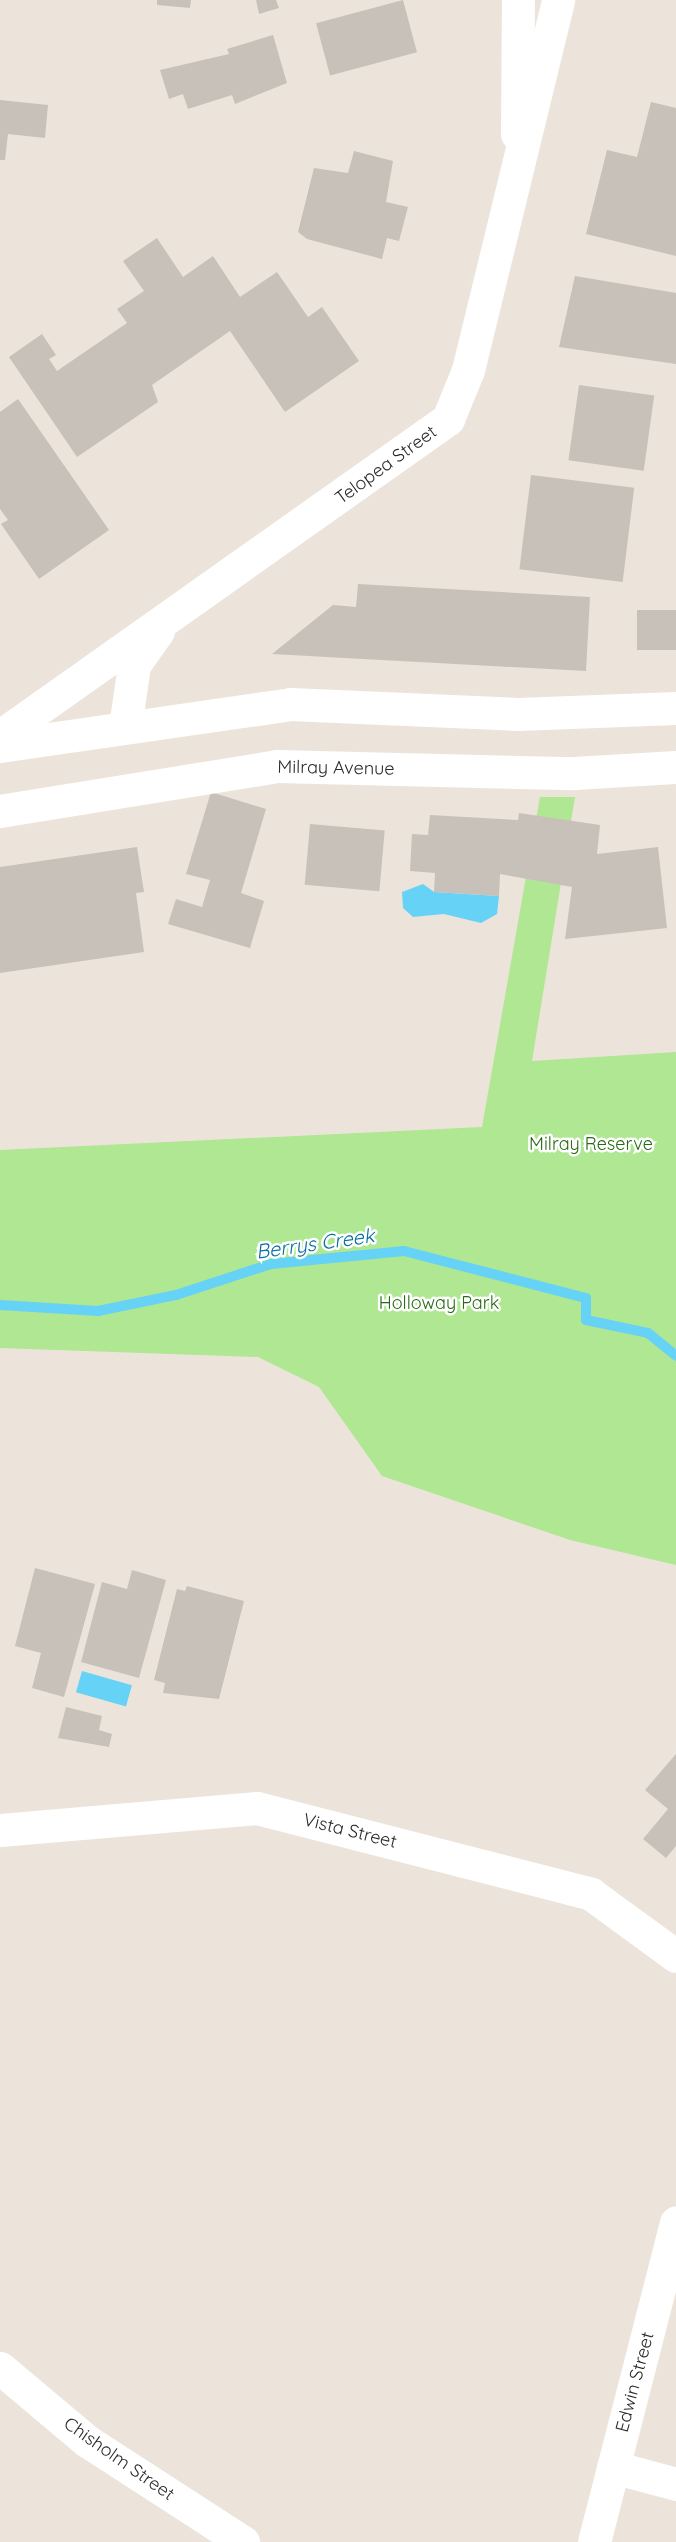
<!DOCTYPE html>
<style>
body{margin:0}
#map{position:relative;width:676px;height:2542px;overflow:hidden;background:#ece4da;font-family:Quicksand,sans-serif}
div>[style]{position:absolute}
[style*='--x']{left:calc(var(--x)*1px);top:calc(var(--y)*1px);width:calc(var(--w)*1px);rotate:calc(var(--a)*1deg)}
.green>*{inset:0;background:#b0e792}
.water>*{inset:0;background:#65d2f6;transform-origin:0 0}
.stream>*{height:10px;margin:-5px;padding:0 5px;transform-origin:5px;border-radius:5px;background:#65d2f6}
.building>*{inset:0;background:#c7c1b9;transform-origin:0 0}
.minor>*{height:33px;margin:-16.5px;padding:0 16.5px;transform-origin:16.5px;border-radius:16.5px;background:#fff}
span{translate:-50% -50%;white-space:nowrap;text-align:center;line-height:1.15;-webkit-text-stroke:5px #fff;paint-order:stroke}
.street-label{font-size:18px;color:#292929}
.park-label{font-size:18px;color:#286a15}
.water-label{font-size:20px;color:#056ea1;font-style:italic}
</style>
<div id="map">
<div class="green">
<i style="clip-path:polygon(540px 797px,575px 797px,532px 1061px,676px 1052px,676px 1565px,570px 1540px,382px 1476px,319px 1387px,258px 1357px,0 1348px,0 1150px,482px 1127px)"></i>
</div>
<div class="water">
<i style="clip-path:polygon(423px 884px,434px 892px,499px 896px,497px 914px,481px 923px,444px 914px,413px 917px,403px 908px,402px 892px)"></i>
<i style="left:82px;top:1671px;width:52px;height:22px;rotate:16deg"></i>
</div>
<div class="stream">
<i style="--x:0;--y:1305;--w:98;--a:3.5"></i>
<i style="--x:98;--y:1311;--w:80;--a:-11.6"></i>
<i style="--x:176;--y:1295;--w:100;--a:-18.1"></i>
<i style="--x:271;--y:1264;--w:134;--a:-5.6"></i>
<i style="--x:404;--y:1251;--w:188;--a:14.5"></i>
<i style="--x:586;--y:1298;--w:22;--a:90"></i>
<i style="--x:586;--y:1320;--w:63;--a:11.8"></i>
<i style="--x:648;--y:1333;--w:36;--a:39"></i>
</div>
<div class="building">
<i style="clip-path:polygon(157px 0,191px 0,190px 8px,157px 5px)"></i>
<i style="clip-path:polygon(256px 0,276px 0,279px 8px,259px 14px)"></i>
<i style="left:403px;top:0;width:54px;height:90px;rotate:75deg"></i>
<i style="clip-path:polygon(273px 35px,287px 83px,235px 104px,232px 95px,188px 109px,183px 94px,169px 99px,160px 70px,229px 54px,227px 49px)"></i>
<i style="clip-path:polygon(0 100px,48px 105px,45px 138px,8px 134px,5px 160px,0 160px)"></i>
<i style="clip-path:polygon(651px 102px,676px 108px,676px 256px,586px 234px,607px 150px,637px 157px)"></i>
<i style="clip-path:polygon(354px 151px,393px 161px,386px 202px,408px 207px,399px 241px,387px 238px,382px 259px,307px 239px,298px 232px,314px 168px,348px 173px)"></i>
<i style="clip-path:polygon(157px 238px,183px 277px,213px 256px,240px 297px,277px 272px,308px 317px,322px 307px,359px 361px,285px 412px,230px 331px,152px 385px,158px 402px,77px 457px,9px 357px,42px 334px,56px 355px,49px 359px,57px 371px,127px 323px,117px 309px,144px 291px,123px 261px)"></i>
<i style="clip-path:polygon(575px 276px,676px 293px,676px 364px,559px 347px)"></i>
<i style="left:579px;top:385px;width:76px;height:76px;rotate:8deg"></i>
<i style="clip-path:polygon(18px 399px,109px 530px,39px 579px,1px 524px,8px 520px,0 509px,0 412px)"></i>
<i style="left:531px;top:475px;width:104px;height:95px;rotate:7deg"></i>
<i style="clip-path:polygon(358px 584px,590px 597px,586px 671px,272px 654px,333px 605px,356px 607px)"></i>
<i style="left:676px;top:610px;width:40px;height:39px;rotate:90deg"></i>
<i style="clip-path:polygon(211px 792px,266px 809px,241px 893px,264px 901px,250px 948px,168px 924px,176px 899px,202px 907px,210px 880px,186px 874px)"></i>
<i style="clip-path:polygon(519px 813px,600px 825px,597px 854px,658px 847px,667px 928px,565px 939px,572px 887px,500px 874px,499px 896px,434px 892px,435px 873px,410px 871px,412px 834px,428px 835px,430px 815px,518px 820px)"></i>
<i style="left:310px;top:824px;width:75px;height:61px;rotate:5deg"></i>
<i style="clip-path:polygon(137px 847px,144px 892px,136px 893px,144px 952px,0 973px,0 867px)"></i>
<i style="clip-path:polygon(35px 1568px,95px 1584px,64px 1697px,32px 1688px,41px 1653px,15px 1646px)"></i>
<i style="clip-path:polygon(132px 1570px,166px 1580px,139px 1678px,81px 1662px,102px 1582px,127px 1589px)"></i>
<i style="clip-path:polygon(187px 1586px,244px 1601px,219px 1699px,163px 1693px,165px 1683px,154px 1680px,177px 1589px,185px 1591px)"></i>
<i style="clip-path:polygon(66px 1707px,102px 1716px,99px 1730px,112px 1734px,109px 1747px,58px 1738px)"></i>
<i style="clip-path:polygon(676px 1754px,676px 1846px,666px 1858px,643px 1839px,668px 1809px,645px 1790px)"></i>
</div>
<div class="minor">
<i style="--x:517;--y:134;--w:134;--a:-89.6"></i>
<i style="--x:125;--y:727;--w:63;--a:-81.7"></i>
<i style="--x:134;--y:665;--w:42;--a:-54.8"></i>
<i style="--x:0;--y:736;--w:549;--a:-35.28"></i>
<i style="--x:448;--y:419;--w:53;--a:-67.8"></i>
<i style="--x:468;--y:370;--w:381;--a:-76.3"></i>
<i style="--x:0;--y:746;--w:293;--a:-8.2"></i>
<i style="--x:290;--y:704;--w:228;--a:2.5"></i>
<i style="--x:518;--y:714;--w:158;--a:-2.2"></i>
<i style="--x:0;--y:811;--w:281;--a:-9.2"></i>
<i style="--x:277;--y:766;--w:297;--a:1.4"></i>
<i style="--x:574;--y:773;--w:102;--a:-3.4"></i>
<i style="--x:0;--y:1830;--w:258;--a:-4.9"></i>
<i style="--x:257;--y:1808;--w:345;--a:14.4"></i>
<i style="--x:591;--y:1894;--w:105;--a:36.1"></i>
<i style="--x:0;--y:2368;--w:114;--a:40"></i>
<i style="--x:87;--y:2441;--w:186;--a:32.9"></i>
<i style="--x:613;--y:2467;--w:65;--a:15.1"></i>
<i style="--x:594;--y:2542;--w:330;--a:-75.6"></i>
</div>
<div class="street-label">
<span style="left:386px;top:465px;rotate:-36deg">Telopea Street</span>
<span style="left:336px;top:768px;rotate:1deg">Milray Avenue</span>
<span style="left:350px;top:1831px;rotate:14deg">Vista Street</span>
<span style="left:635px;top:2382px;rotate:-75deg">Edwin Street</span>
<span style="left:119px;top:2459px;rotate:35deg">Chisholm Street</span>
</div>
<div class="park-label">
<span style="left:591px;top:1144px">Milray Reserve</span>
<span style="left:439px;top:1303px">Holloway Park</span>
</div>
<div class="water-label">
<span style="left:315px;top:1243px;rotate:-8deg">Berrys Creek</span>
</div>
</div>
